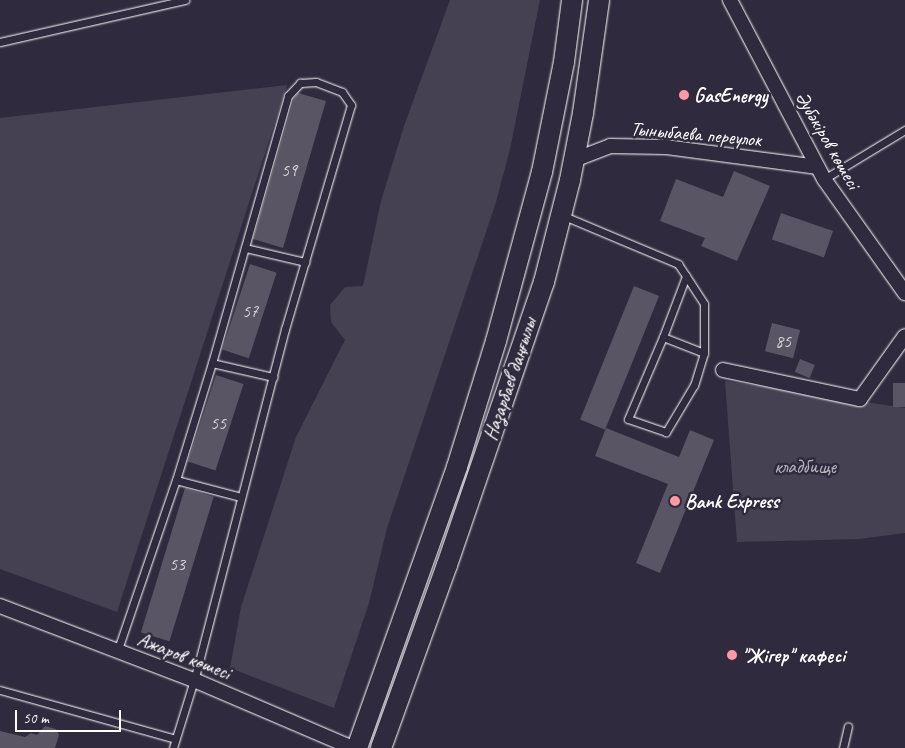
<!DOCTYPE html>
<meta charset="utf-8">
<style>
body{margin:0}
#map{position:relative;width:905px;height:748px;overflow:hidden;background:#2f2a3d;font-family:Caveat,sans-serif}
div>[style]{position:absolute}
[style*='--x']{left:calc(var(--x)*1px);top:calc(var(--y)*1px);width:calc(var(--w)*1px);rotate:calc(var(--a)*1deg)}
.green>*{inset:0;background:#464152}
.building>*{inset:0;background:#595564;transform-origin:0 0}
.roads{filter:drop-shadow(0 0 1px #fff) drop-shadow(0 0 1px #fff)}
.service>*{height:7px;margin:-3.5px;padding:0 3.5px;transform-origin:3.5px;border-radius:3.5px;background:#2f2a3d}
.minor>*{height:14px;margin:-7px;padding:0 7px;transform-origin:7px;border-radius:7px;background:#2f2a3d}
.secondary>*{height:20px;margin:-10px;padding:0 10px;transform-origin:10px;border-radius:10px;background:#2f2a3d}
.dots>*{width:14px;height:14px;translate:-50% -50%;box-sizing:border-box;border:2px solid #2f2a3d;border-radius:50%}
span{translate:-50% -50%;white-space:nowrap;text-align:center;line-height:1.15;-webkit-text-stroke:5px #2f2a3d;paint-order:stroke}
.number-label{font-size:18px;color:#d6d4d8}
.number-label span{-webkit-text-stroke-width:0}
.poi-label{font-size:20px;color:#fff;font-weight:700}
.left{translate:0 -50%;text-align:left}
.street-label{font-size:20px;color:#fff}
.park-label{font-size:20px;color:#b5b3ba}
.scale{position:absolute;left:15px;top:710px;width:106px;height:22px;box-sizing:border-box;border:2px solid #fff;border-top:0;padding-left:6px;font-size:15px;line-height:18px;white-space:nowrap;color:#fff;-webkit-text-stroke:4px #2f2a3d;paint-order:stroke}
</style>
<div id="map">
<div class="green">
<i style="clip-path:polygon(450px 0,540px 0,510px 149px,496px 202px,387px 528px,369px 603px,334px 708px,230px 668px,241px 607px,296px 437px,345px 340px,331px 322px,330px 305px,345px 287px,363px 286px,381px 201px,404px 126px)"></i>
<i style="clip-path:polygon(287px 85px,117px 612px,0 569px,0 118px)"></i>
<i style="clip-path:polygon(725px 381px,905px 408px,905px 533px,859px 539px,737px 542px)"></i>
</div>
<div class="building">
<i style="clip-path:polygon(298px 93px,326px 101px,283px 248px,253px 239px,294px 98px)"></i>
<i style="clip-path:polygon(734px 171px,770px 186px,737px 261px,701px 246px,705px 238px,660px 221px,676px 179px,723px 197px)"></i>
<i style="left:781px;top:213px;width:55px;height:28px;rotate:19deg"></i>
<i style="left:250px;top:264px;width:28px;height:90px;rotate:18deg"></i>
<i style="left:634px;top:286px;width:27px;height:144px;rotate:22deg"></i>
<i style="left:772px;top:323px;width:29px;height:29px;rotate:14deg"></i>
<i style="left:800px;top:359px;width:16px;height:14px;rotate:22deg"></i>
<i style="left:216px;top:375px;width:29px;height:91px;rotate:18deg"></i>
<i style="left:893px;top:383px;width:12px;height:24px"></i>
<i style="clip-path:polygon(606px 428px,679px 457px,690px 430px,714px 440px,660px 573px,636px 563px,668px 484px,595px 456px)"></i>
<i style="left:185px;top:488px;width:30px;height:151px;rotate:17deg"></i>
<i style="clip-path:polygon(45px 726px,56px 729px,59px 735px,55px 748px,0 748px,0 731px,25px 737px,31px 733px,37px 735px)"></i>
</div>
<div class="roads">
<div class="service">
<i style="--x:0;--y:42;--w:190;--a:-12.8"></i>
<i style="--x:824;--y:179;--w:95;--a:-31.2"></i>
<i style="--x:564;--y:216;--w:124;--a:22.8"></i>
<i style="--x:678;--y:264;--w:14;--a:56"></i>
<i style="--x:686;--y:276;--w:33;--a:57"></i>
<i style="--x:704;--y:304;--w:49;--a:90"></i>
<i style="--x:704;--y:353;--w:34;--a:107"></i>
<i style="--x:694;--y:385;--w:55;--a:120.8"></i>
<i style="--x:666;--y:432;--w:40;--a:-161.1"></i>
<i style="--x:628;--y:419;--w:89;--a:-66.9"></i>
<i style="--x:663;--y:337;--w:65;--a:-69.3"></i>
<i style="--x:245;--y:248;--w:62;--a:13.1"></i>
<i style="--x:663;--y:337;--w:44;--a:21.3"></i>
<i style="--x:212;--y:363;--w:63;--a:12.9"></i>
<i style="--x:176;--y:480;--w:67;--a:14.7"></i>
<i style="--x:117;--y:652;--w:182;--a:-71.1"></i>
<i style="--x:176;--y:480;--w:122;--a:-72.9"></i>
<i style="--x:212;--y:363;--w:278;--a:-74.1"></i>
<i style="--x:288;--y:96;--w:18;--a:-47"></i>
<i style="--x:300;--y:83;--w:16;--a:-4"></i>
<i style="--x:316;--y:82;--w:28;--a:21"></i>
<i style="--x:342;--y:92;--w:16;--a:55"></i>
<i style="--x:351;--y:105;--w:234;--a:106.4"></i>
<i style="--x:285;--y:329;--w:363;--a:104.5"></i>
<i style="--x:194;--y:680;--w:71;--a:107.2"></i>
<i style="--x:0;--y:690;--w:182;--a:15.6"></i>
<i style="--x:843;--y:748;--w:22;--a:-77"></i>
</div>
<div class="minor">
<i style="--x:730;--y:0;--w:202;--a:62.3"></i>
<i style="--x:824;--y:179;--w:140;--a:54.6"></i>
<i style="--x:574;--y:160;--w:39;--a:-21"></i>
<i style="--x:610;--y:146;--w:56;--a:1"></i>
<i style="--x:666;--y:147;--w:152;--a:7.5"></i>
<i style="--x:723;--y:370;--w:140;--a:12"></i>
<i style="--x:860;--y:399;--w:77;--a:-54.5"></i>
<i style="--x:0;--y:606;--w:208;--a:20.9"></i>
<i style="--x:194;--y:680;--w:173;--a:23.2"></i>
</div>
<div class="secondary">
<i style="--x:357;--y:748;--w:298;--a:-70.4"></i>
<i style="--x:457;--y:467;--w:132;--a:-72.8"></i>
<i style="--x:496;--y:341;--w:175;--a:-74.8"></i>
<i style="--x:542;--y:172;--w:112;--a:-78.7"></i>
<i style="--x:564;--y:62;--w:63;--a:-82.6"></i>
<i style="--x:381;--y:748;--w:195;--a:-70.2"></i>
<i style="--x:447;--y:565;--w:299;--a:-71.1"></i>
<i style="--x:544;--y:282;--w:105;--a:-75.7"></i>
<i style="--x:570;--y:180;--w:68;--a:-79"></i>
<i style="--x:583;--y:113;--w:114;--a:-81.9"></i>
</div>
</div>
<div class="dots">
<i style="left:684px;top:95px;background:#ff9aa2"></i>
<i style="left:675px;top:501px;background:#ff9aa2"></i>
<i style="left:732px;top:655px;background:#ff9aa2"></i>
</div>
<div class="number-label">
<span style="left:289px;top:170px">59</span>
<span style="left:250px;top:311px">57</span>
<span style="left:783px;top:341px">85</span>
<span style="left:218px;top:423px">55</span>
<span style="left:177px;top:564px">53</span>
</div>
<div class="poi-label">
<span class="left" style="left:694px;top:95px">GasEnergy</span>
<span class="left" style="left:685px;top:501px">Bank Express</span>
<span class="left" style="left:742px;top:655px">"Жігер" кафесі</span>
</div>
<div class="street-label">
<span style="left:696px;top:134px;rotate:5deg">Тыныбаева переулок</span>
<span style="left:828px;top:140px;rotate:60deg">Әубәкіров көшесі</span>
<span style="left:510px;top:379px;rotate:-71deg">Назарбаев даңғылы</span>
<span style="left:184px;top:656px;rotate:21deg">Ажаров көшесі</span>
</div>
<div class="park-label">
<span style="left:805px;top:466px">кладбище</span>
</div>
<div class="scale">50 m</div>
</div>
